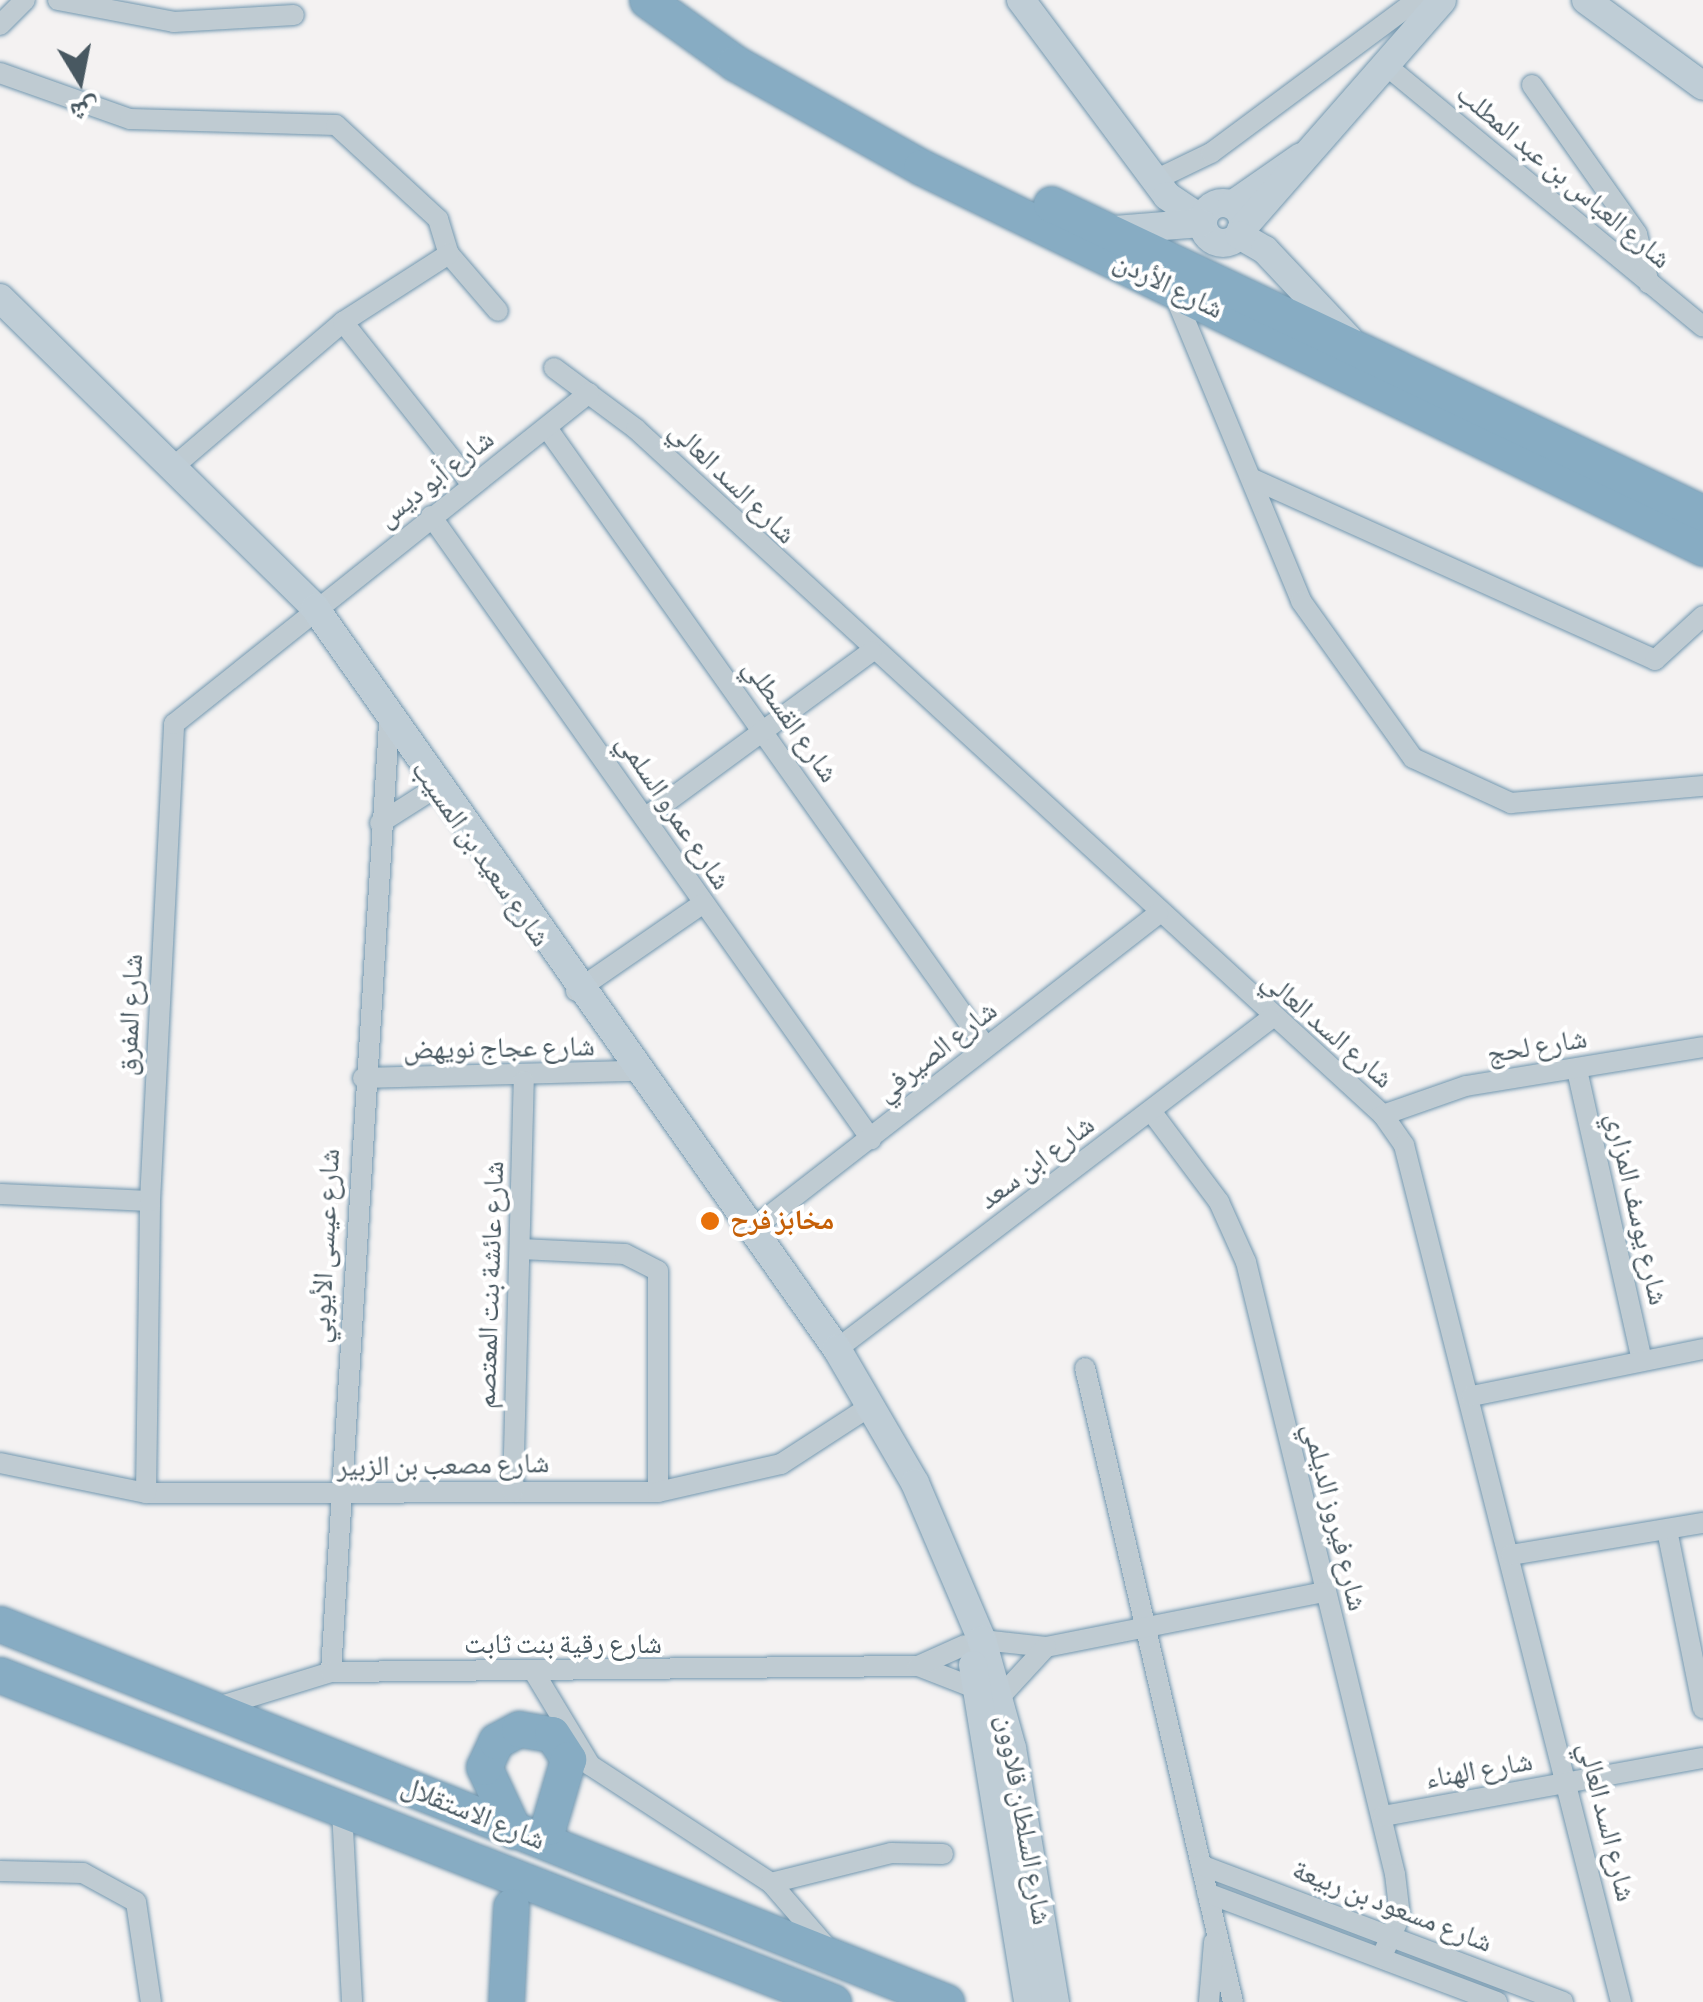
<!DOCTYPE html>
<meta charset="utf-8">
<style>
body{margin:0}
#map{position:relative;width:1703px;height:2002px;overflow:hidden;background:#f4f2f2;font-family:"Sofia Sans Condensed","Noto Naskh Arabic",sans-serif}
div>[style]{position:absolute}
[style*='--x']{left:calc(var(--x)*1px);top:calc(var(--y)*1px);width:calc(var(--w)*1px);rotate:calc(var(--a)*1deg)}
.roads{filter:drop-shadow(0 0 2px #7297af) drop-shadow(0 0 2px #7297af)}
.street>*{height:20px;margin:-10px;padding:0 10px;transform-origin:10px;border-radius:10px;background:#bfcbd2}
.secondary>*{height:28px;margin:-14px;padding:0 14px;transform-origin:14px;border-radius:14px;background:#bfcdd6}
.secondary>.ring{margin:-14px;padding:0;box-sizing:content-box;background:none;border:28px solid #bfcdd6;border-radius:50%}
.highway>*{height:35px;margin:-17.5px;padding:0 17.5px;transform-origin:17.5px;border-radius:17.5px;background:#87acc3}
.dots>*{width:28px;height:28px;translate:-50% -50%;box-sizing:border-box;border:5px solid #fff;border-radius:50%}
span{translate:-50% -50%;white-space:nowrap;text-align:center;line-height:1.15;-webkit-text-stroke:8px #fff;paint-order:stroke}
.street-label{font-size:28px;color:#485861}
.food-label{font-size:28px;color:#c56008;font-weight:700}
.left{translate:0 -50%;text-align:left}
.north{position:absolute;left:30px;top:30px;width:100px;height:100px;-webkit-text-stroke:8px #fff;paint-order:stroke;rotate:170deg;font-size:28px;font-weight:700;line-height:40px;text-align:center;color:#485861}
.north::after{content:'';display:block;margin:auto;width:35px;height:45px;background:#485861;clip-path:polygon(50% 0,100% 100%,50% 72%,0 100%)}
</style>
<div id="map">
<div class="roads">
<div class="street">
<i style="--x:58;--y:0;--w:118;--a:10.7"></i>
<i style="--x:174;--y:22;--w:120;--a:-3.3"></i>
<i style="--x:0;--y:25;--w:35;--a:-45"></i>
<i style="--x:1388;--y:67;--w:408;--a:39.5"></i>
<i style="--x:0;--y:73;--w:138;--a:19.5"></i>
<i style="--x:130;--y:119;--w:206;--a:1.7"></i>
<i style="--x:336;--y:125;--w:139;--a:42.7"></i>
<i style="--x:438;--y:219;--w:37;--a:73"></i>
<i style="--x:449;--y:254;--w:75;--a:49.3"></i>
<i style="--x:1532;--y:85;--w:182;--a:54.8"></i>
<i style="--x:1637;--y:234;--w:51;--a:76.5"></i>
<i style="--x:1155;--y:180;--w:62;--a:-25.7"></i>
<i style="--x:1211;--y:153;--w:257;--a:-36.6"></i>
<i style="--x:1172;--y:289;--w:338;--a:67.5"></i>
<i style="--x:1301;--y:601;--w:193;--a:54.5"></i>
<i style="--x:1413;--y:758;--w:108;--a:24.7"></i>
<i style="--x:1511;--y:803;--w:193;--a:-5.1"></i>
<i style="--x:343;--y:322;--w:208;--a:51.6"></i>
<i style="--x:554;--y:368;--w:102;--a:36.6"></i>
<i style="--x:636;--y:429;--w:1014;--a:42.56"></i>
<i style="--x:1383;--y:1115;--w:37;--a:55"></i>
<i style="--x:1404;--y:1145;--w:884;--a:75.79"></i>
<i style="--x:547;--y:428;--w:759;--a:54.66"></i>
<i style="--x:172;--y:468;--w:225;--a:-40.5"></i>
<i style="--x:343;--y:322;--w:126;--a:-32.7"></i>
<i style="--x:1253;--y:479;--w:441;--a:24.2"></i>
<i style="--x:1655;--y:660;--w:65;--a:-42.5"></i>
<i style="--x:431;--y:516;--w:763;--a:54.77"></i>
<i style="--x:646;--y:817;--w:280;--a:-36.3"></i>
<i style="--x:380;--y:823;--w:65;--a:-32.5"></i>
<i style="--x:576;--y:991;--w:153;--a:-34.6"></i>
<i style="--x:1577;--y:1070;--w:297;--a:77.4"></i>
<i style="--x:363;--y:1078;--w:273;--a:-1.5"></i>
<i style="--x:1151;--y:1111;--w:114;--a:53.2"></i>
<i style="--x:1219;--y:1202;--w:66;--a:65.8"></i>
<i style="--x:1246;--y:1262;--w:630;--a:76.32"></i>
<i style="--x:1395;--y:1874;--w:42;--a:83.2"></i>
<i style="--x:1400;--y:1916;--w:44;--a:114.2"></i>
<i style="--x:1383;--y:1115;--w:88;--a:-19.3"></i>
<i style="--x:1466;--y:1086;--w:240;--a:-9.3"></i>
<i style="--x:0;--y:1194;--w:150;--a:2.7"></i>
<i style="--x:750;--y:1231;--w:517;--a:-37.85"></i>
<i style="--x:521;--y:1249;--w:104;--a:2.8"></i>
<i style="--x:625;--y:1254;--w:37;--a:27"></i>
<i style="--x:658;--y:1271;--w:221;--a:90"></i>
<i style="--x:837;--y:1349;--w:544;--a:-37.31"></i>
<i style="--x:1085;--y:1368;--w:651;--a:76.86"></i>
<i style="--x:1472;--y:1396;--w:236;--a:-11.5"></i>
<i style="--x:0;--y:1463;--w:149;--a:11.6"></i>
<i style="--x:146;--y:1493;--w:512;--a:-0.11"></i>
<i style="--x:658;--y:1492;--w:126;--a:-12.8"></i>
<i style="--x:781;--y:1464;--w:105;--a:-32.9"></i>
<i style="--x:513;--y:1492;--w:411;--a:-88.5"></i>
<i style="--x:146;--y:1493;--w:292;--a:-89.2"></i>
<i style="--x:150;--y:1201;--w:478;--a:-87.1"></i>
<i style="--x:174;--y:724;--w:531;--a:-38.58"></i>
<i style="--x:1667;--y:1530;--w:182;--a:78.6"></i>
<i style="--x:1511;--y:1555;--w:195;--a:-9.5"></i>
<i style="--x:982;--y:1640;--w:64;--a:6.2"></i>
<i style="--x:1046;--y:1647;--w:282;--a:-11.2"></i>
<i style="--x:918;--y:1666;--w:66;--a:21.2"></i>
<i style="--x:331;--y:1672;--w:951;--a:-86.5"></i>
<i style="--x:534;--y:1672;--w:109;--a:58.9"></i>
<i style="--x:590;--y:1765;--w:216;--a:33.1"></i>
<i style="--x:771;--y:1883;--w:89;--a:49.1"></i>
<i style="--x:1000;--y:1697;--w:68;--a:-47.4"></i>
<i style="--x:214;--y:1708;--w:122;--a:-17.1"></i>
<i style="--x:331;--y:1672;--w:587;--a:-0.59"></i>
<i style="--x:918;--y:1666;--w:51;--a:-24.1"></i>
<i style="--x:342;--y:1810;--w:192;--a:87"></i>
<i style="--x:1383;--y:1816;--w:325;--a:-10.3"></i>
<i style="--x:1201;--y:1865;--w:387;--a:20.7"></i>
<i style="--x:0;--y:1871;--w:83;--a:1.4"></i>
<i style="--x:83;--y:1873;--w:60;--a:28.7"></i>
<i style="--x:136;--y:1902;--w:101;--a:81.5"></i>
<i style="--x:771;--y:1883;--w:124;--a:-14"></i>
<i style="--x:891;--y:1853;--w:52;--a:1.1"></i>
<i style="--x:1207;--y:1893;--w:310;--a:20.6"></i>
<i style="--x:1209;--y:2002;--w:60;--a:-85.2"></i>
</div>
<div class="secondary">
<i style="--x:1021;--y:0;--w:244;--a:53.3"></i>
<i style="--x:1167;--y:196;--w:43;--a:33.7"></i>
<i style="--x:1586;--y:0;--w:145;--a:36.3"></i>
<i class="ring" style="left:1203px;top:203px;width:12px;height:12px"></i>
<i style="--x:1232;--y:205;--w:84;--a:-34.8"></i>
<i style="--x:1113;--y:230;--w:88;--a:-4.5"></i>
<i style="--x:1241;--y:230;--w:305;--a:-48.8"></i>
<i style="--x:1239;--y:235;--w:30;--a:30"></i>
<i style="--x:1265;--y:250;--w:121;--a:46.7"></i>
<i style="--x:0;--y:298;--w:442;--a:44.5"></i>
<i style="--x:315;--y:608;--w:906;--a:54.84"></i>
<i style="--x:837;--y:1349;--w:155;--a:59.8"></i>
<i style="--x:915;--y:1483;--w:171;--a:66.9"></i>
<i style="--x:982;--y:1640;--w:112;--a:74.5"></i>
<i style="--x:1012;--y:1748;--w:258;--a:80.4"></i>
<i style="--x:973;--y:1665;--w:341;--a:80.7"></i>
</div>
<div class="highway">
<i style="--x:647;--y:0;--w:108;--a:35.6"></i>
<i style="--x:735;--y:63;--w:213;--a:29.2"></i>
<i style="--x:921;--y:167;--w:870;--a:25.98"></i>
<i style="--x:1051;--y:204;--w:722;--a:25.36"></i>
<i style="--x:0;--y:1624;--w:1019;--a:21.78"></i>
<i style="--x:0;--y:1675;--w:895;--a:21.43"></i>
<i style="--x:514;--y:1831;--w:71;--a:-115.1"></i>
<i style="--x:484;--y:1767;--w:29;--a:-65"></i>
<i style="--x:496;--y:1741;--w:26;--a:-28"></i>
<i style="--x:519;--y:1729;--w:33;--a:9"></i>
<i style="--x:552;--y:1734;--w:30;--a:57"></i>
<i style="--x:568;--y:1759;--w:71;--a:106.4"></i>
<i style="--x:506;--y:2002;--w:96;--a:-87"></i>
</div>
</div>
<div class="dots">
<i style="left:710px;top:1221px;background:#e8710a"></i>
</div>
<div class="street-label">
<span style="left:1563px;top:177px;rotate:40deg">شارع العباس بن عبد المطلب</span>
<span style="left:1168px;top:286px;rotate:26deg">شارع الأردن</span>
<span style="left:436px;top:479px;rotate:-38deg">شارع أبو ديس</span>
<span style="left:732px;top:483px;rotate:44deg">شارع السد العالي</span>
<span style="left:790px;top:721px;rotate:55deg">شارع القسطلي</span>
<span style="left:673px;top:812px;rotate:56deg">شارع عمرو السلمي</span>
<span style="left:480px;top:854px;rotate:55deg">شارع سعيد بن المسيب</span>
<span style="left:131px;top:1015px;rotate:-87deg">شارع المفرق</span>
<span style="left:1327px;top:1030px;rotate:41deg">شارع السد العالي</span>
<span style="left:1537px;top:1047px;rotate:-9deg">شارع لحج</span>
<span style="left:499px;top:1049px;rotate:-1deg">شارع عجاج نويهض</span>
<span style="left:937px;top:1052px;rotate:-38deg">شارع الصيرفي</span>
<span style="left:1037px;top:1163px;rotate:-37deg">شارع ابن سعد</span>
<span style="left:1636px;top:1209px;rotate:77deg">شارع يوسف المزاري</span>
<span style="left:326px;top:1246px;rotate:-87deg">شارع عيسى الأيوبي</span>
<span style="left:491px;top:1285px;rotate:-88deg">شارع عائشة بنت المعتصم</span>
<span style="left:443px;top:1466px;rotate:-1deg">شارع مصعب بن الزبير</span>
<span style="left:1334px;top:1517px;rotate:76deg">شارع فيروز الديلمي</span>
<span style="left:563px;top:1645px">شارع رقية بنت ثابت</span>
<span style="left:1479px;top:1771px;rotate:-10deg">شارع الهناء</span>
<span style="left:473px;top:1814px;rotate:22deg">شارع الاستقلال</span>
<span style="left:1023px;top:1820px;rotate:80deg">شارع السلطان قلاوون</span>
<span style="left:1606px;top:1822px;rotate:76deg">شارع السد العالي</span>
<span style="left:1392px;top:1907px;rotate:21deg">شارع مسعود بن ربيعة</span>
</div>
<div class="food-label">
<span class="left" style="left:730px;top:1221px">مخابز فرح</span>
</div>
<div class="north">ش</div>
</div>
